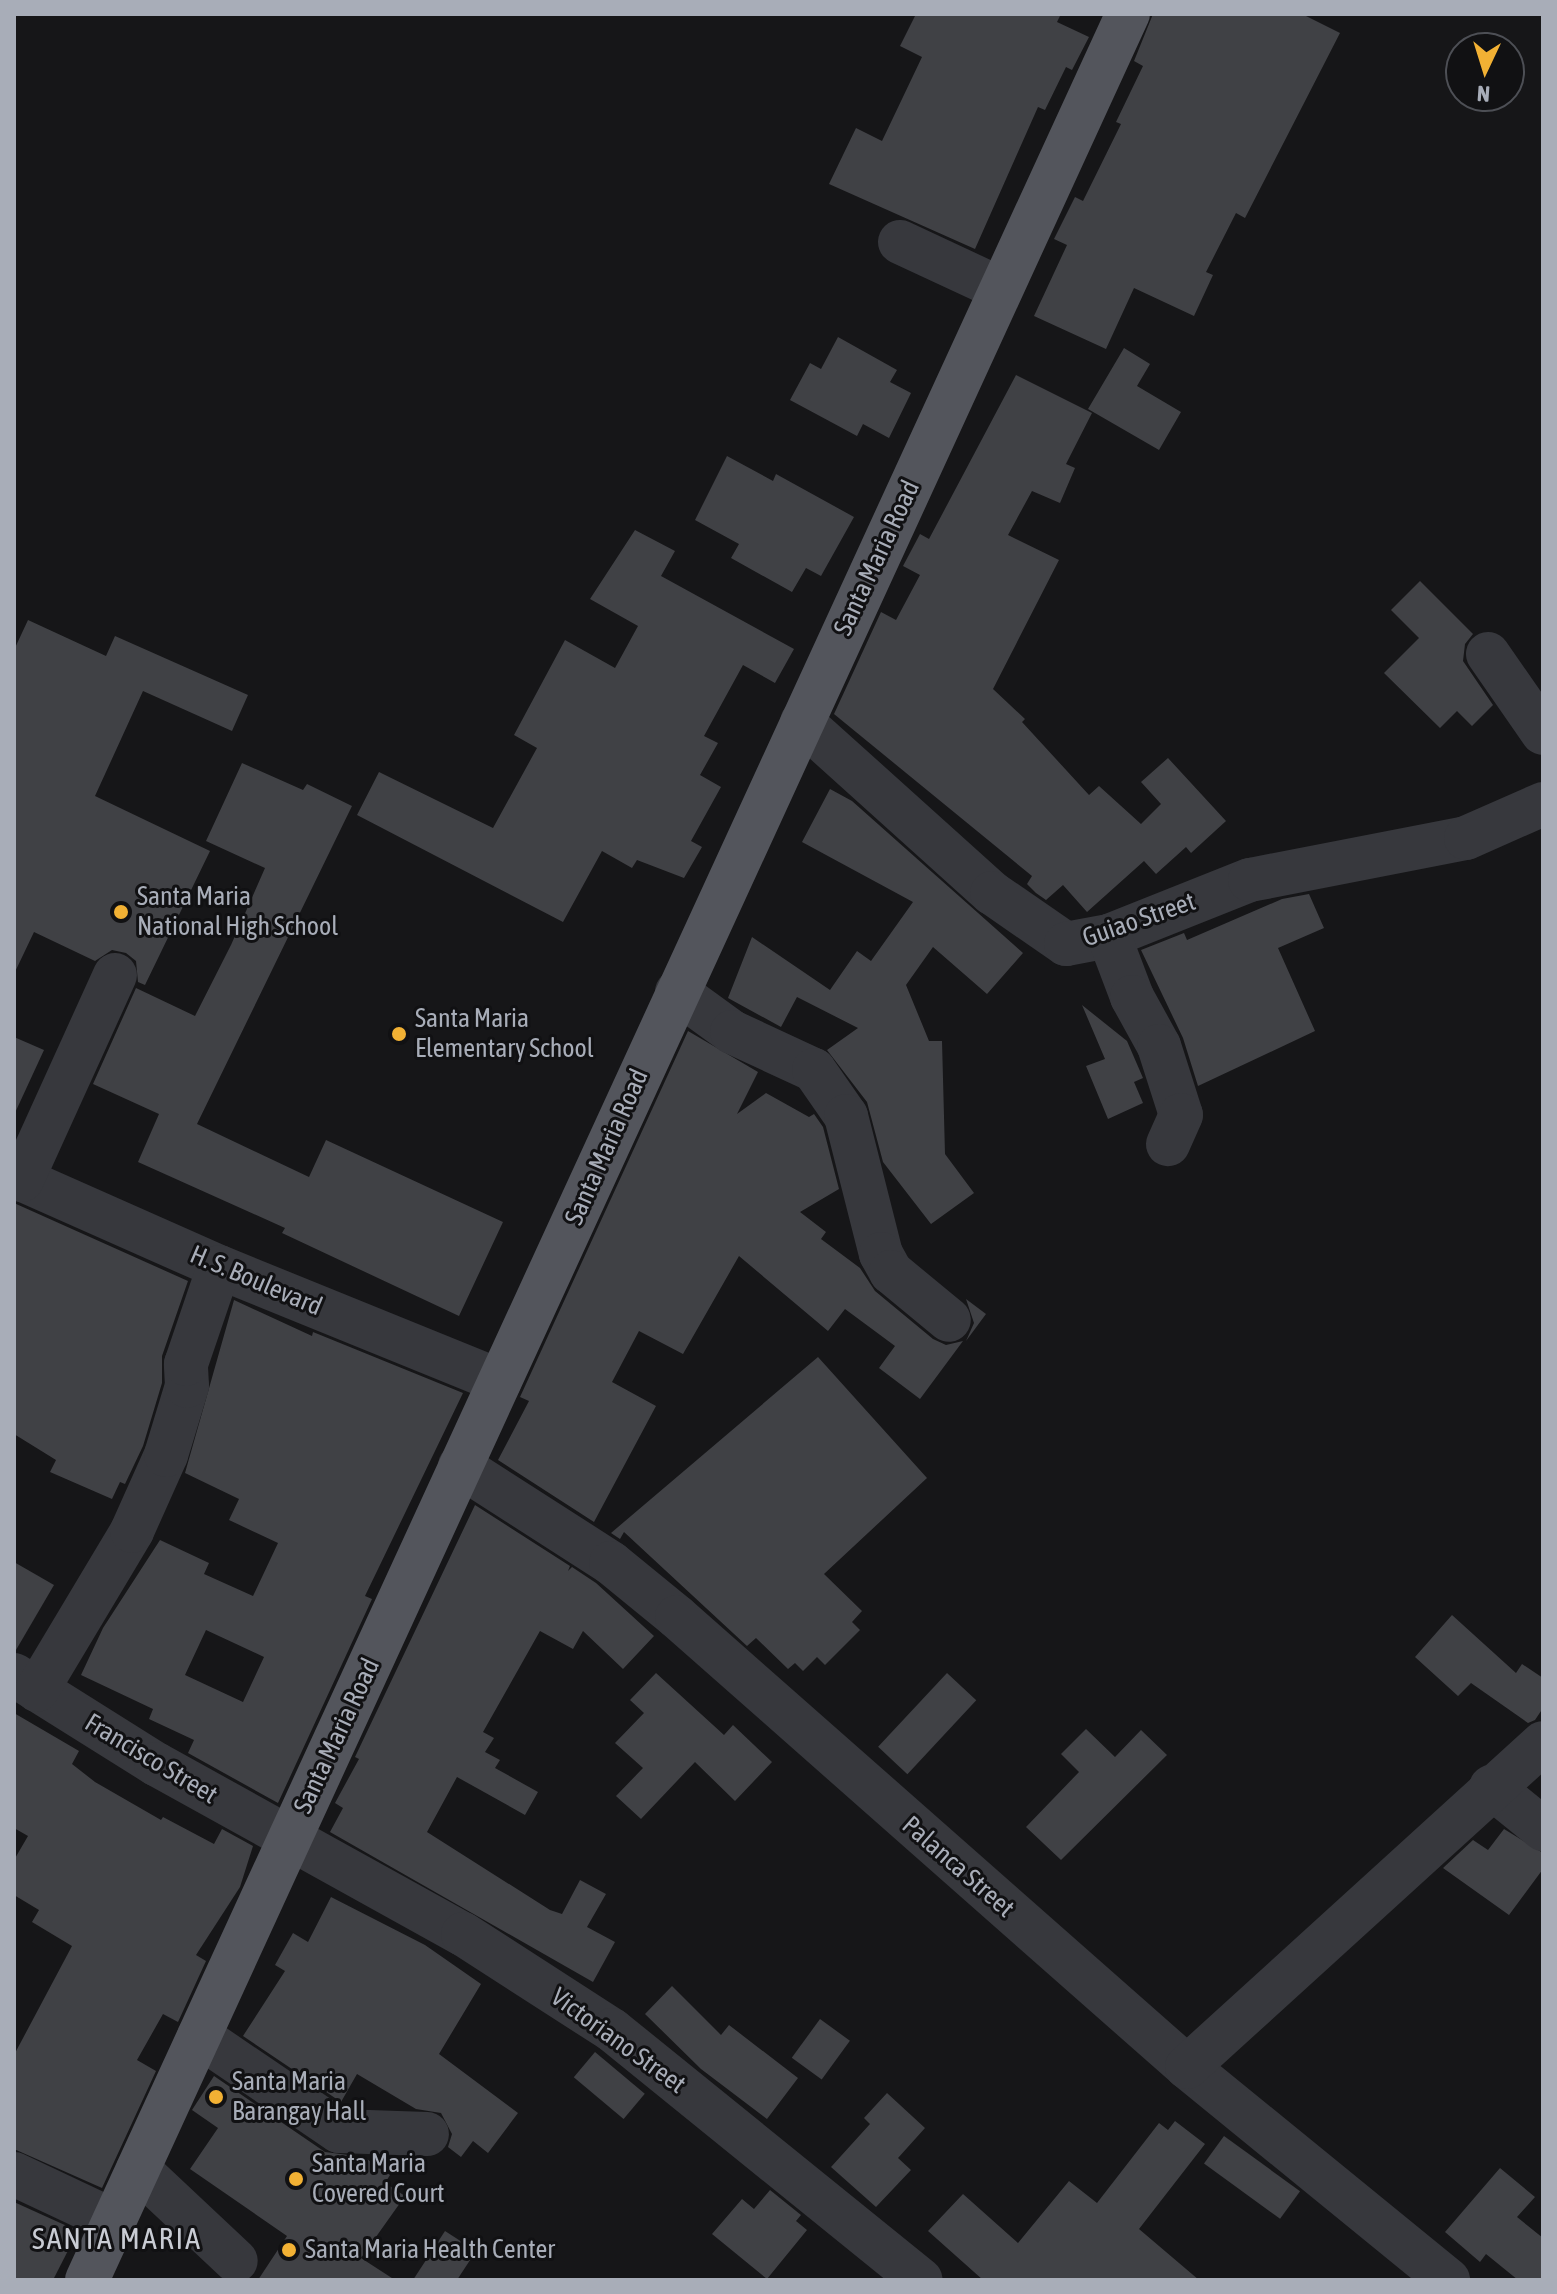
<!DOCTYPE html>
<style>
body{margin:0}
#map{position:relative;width:1557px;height:2294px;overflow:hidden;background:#161618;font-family:"Asap Condensed",sans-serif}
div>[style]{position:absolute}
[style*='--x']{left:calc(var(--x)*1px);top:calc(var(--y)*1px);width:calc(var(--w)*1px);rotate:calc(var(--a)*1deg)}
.building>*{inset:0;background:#404145;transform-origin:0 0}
.minor>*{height:44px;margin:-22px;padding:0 22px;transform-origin:22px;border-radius:22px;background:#37383d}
.major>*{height:44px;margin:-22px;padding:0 22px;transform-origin:22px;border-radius:22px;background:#53555c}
.dots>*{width:22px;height:22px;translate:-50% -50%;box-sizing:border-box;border:4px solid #111113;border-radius:50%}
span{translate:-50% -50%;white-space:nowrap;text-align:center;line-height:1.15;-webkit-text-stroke:6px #111113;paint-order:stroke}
.street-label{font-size:26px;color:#a8adb8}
.poi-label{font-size:26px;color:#a8adb8}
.left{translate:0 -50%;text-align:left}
.quarter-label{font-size:30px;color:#c9ccd4;letter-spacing:2px}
.frame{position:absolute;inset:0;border:16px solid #a8adb8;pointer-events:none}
.north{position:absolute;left:1445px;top:32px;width:80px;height:80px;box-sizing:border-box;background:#111113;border:2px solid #4d4f55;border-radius:50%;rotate:184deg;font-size:22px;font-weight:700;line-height:32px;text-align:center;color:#a8adb8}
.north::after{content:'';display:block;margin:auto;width:28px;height:36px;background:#f2b134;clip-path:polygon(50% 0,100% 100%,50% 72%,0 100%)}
</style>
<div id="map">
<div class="building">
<i style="clip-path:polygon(916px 14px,1061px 14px,1057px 22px,1089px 37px,1072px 70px,1066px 67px,1045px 110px,1038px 107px,975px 249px,829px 184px,856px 128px,882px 141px,922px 57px,900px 46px)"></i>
<i style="clip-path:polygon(1153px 14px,1302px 14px,1340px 33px,1245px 218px,1236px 213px,1206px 272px,1213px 275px,1194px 316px,1134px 288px,1106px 349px,1034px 316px,1067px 245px,1054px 239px,1075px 197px,1083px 201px,1121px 124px,1116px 122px,1143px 66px,1134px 61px)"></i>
<i style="clip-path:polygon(838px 337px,897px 370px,890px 382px,911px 393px,889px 438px,863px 424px,857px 436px,790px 400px,810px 363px,821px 369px)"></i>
<i style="clip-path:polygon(1124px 348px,1150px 364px,1137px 386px,1181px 412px,1159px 450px,1088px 409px)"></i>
<i style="clip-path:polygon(1016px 375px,1092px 413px,1066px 464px,1075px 468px,1060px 503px,1032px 491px,1008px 535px,1059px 560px,993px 689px,1025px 719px,1022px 722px,1089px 795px,1099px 786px,1141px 824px,1161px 804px,1141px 782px,1168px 758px,1226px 821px,1191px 853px,1186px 847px,1156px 874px,1144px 861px,1087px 912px,1063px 885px,1046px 900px,1036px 893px,1027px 884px,1032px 876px,834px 714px,881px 612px,896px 620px,920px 575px,903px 566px,920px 534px,929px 539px)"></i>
<i style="clip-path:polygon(727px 456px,773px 481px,776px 474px,854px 517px,821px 576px,806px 568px,792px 592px,731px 558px,739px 544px,695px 520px)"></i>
<i style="clip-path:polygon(635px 530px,675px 551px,661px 576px,794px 649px,775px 683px,743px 665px,704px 736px,718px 743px,700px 775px,721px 787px,691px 841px,702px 847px,684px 878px,637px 860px,632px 868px,602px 851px,563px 922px,357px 815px,379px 772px,493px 828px,537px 748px,514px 735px,565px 640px,615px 668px,638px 626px,590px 599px)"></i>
<i style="clip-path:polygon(1420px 581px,1473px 634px,1465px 644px,1463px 661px,1493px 705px,1472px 726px,1457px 711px,1440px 728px,1384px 673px,1419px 638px,1391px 610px)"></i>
<i style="clip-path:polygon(28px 620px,106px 656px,115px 636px,248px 695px,232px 731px,143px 691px,95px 796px,210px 851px,145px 985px,138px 982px,136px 961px,126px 953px,112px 950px,95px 961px,34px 932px,14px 974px,14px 650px)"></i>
<i style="clip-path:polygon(242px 763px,303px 790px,307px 784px,352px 806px,197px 1124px,309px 1177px,326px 1140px,503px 1222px,459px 1316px,282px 1233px,285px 1228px,138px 1162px,159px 1114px,93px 1084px,136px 988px,195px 1016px,231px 945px,265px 868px,206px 841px)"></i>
<i style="clip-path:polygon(830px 789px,852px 801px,1023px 953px,987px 994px,933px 947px,906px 985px,929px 1041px,942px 1041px,945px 1154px,974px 1193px,931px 1224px,883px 1162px,867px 1102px,827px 1050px,858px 1028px,797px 997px,781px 1027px,728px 998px,752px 937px,830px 990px,857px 951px,871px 961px,913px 902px,802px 842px)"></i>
<i style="clip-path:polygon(1309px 894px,1324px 928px,1278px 948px,1315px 1031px,1198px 1086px,1183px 1038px,1141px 950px,1184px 933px,1187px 940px,1282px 899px)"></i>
<i style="clip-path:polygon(1082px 1005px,1127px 1041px,1143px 1078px,1134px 1082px,1143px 1103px,1108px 1119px,1086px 1066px,1105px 1059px)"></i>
<i style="clip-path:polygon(688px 1031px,758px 1072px,737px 1114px,766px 1093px,809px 1117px,814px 1114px,823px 1127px,839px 1189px,800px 1212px,826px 1232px,821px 1239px,860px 1268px,875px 1291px,933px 1339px,946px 1345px,963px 1341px,920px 1399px,879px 1368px,895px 1346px,845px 1309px,828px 1331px,739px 1256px,683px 1354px,639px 1331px,612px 1382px,656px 1406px,594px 1522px,498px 1460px,529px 1401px,520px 1397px)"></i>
<i style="clip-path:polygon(14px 1037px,44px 1050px,14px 1115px)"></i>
<i style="clip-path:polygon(14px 1203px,188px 1281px,162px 1356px,162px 1383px,143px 1446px,125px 1484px,120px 1482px,112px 1499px,50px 1472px,56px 1460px,14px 1434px)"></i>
<i style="clip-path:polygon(966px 1299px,986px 1314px,966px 1341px,974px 1323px)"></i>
<i style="clip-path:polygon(evenodd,234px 1300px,312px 1336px,313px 1332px,463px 1393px,365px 1596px,372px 1599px,278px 1803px,188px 1753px,194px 1740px,149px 1719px,153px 1709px,81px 1675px,103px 1628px,160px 1540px,209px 1563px,204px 1574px,253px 1596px,278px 1543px,229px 1520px,239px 1499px,185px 1473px,234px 1300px,206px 1630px,264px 1657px,243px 1702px,185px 1675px,206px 1630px)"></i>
<i style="clip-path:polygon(818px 1357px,927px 1478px,824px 1574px,862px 1611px,852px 1622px,860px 1630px,825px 1665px,817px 1657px,803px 1671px,795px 1663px,788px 1669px,756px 1638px,747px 1646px,624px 1532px,620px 1539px,611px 1533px)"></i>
<i style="clip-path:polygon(475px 1505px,570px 1566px,568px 1571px,572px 1567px,596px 1583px,654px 1636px,623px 1669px,583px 1631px,573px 1649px,540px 1631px,483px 1732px,494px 1738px,485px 1752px,500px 1760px,495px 1768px,538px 1792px,525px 1815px,457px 1777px,427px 1832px,550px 1910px,562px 1914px,580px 1880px,606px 1894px,587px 1927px,615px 1942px,593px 1982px,330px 1832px,343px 1808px,335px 1803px,359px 1759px,355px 1757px)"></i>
<i style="clip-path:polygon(14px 1562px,54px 1585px,16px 1650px,14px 1650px)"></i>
<i style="clip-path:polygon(1452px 1615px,1516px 1673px,1522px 1664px,1543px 1678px,1543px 1708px,1535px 1720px,1528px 1723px,1471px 1683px,1458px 1696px,1415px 1657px)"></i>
<i style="clip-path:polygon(656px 1673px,724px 1735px,733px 1725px,772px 1762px,735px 1801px,695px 1762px,641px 1819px,616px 1796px,643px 1768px,615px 1743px,644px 1713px,630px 1700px)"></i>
<i style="left:947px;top:1673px;width:40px;height:101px;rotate:43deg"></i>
<i style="clip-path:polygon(14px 1713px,79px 1751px,72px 1764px,95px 1782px,161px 1820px,163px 1817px,214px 1844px,222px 1829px,253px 1846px,240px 1887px,196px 1955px,206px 1961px,178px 2022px,163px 2014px,137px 2060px,156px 2071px,102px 2188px,14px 2149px,14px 2055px,72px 1946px,32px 1922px,39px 1910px,14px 1895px,14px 1860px,28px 1836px,14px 1828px)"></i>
<i style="clip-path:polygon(1086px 1729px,1115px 1757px,1141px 1730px,1167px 1755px,1061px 1860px,1026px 1827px,1079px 1772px,1061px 1754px)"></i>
<i style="clip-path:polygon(1504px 1829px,1543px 1853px,1543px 1869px,1509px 1915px,1443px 1868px,1473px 1840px,1488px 1850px)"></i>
<i style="clip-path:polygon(331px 1897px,425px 1945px,481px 1984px,439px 2054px,518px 2113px,488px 2153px,473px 2141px,461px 2157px,448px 2147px,452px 2134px,441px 2113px,416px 2109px,357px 2074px,341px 2102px,243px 2036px,285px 1971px,275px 1965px,293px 1933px,308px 1942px)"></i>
<i style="clip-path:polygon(672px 1986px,721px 2035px,729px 2025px,798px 2078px,767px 2119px,701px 2069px,645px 2014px)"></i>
<i style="left:820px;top:2019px;width:37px;height:48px;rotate:36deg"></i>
<i style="left:595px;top:2052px;width:65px;height:33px;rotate:40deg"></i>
<i style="clip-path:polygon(214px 2076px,325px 2152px,364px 2157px,390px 2175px,385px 2183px,405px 2196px,361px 2258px,395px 2280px,258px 2280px,287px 2236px,190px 2169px,218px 2128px,192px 2110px)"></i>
<i style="clip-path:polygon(887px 2093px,925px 2128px,898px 2158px,911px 2170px,876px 2207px,831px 2167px,870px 2124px,864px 2118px)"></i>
<i style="clip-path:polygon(1175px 2121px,1205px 2144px,1139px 2229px,1199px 2280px,983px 2280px,928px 2231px,963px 2194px,1018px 2243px,1069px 2181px,1097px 2203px,1159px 2123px,1168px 2130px)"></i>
<i style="left:1224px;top:2136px;width:94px;height:34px;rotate:36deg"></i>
<i style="clip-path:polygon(1500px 2168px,1535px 2197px,1517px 2217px,1543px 2238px,1543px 2280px,1518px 2280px,1486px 2254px,1480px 2262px,1445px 2232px)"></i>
<i style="clip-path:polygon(770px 2190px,801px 2215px,796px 2221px,807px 2230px,767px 2279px,712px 2234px,742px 2199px,754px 2209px)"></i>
<i style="clip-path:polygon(14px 2202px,78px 2231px,53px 2280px,14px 2280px)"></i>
<i style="clip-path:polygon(445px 2231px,476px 2251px,457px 2280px,413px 2280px)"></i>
</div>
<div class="minor">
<i style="--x:900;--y:242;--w:111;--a:25"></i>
<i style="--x:1488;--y:654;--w:96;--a:55.2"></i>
<i style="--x:802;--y:722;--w:256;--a:42"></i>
<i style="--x:992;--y:893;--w:90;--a:34.6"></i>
<i style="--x:1066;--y:944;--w:44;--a:-10.5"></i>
<i style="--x:1109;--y:936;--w:152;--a:-21.7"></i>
<i style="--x:1250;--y:880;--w:220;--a:-11"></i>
<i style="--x:1466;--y:838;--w:84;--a:-23.8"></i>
<i style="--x:1109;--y:936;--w:65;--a:69.3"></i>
<i style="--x:1132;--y:997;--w:56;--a:61.1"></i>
<i style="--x:1159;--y:1046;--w:72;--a:72.3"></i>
<i style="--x:1181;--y:1115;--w:32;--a:114"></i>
<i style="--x:677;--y:992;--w:68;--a:36"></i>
<i style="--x:732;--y:1032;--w:90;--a:24.9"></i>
<i style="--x:814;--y:1070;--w:56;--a:55.2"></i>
<i style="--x:846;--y:1116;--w:142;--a:75.8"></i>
<i style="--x:881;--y:1254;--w:21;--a:61"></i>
<i style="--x:891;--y:1272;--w:75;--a:39.6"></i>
<i style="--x:14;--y:1176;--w:224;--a:23.9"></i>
<i style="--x:219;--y:1267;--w:303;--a:22.1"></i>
<i style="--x:22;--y:1180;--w:225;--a:-65.6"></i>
<i style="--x:460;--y:1466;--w:179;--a:32.7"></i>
<i style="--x:611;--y:1563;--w:85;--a:39.3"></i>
<i style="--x:677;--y:1617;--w:680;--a:41.42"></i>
<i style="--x:1187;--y:2067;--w:337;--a:39.2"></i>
<i style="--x:14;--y:1675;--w:168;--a:32.1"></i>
<i style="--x:156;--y:1764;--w:351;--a:29"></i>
<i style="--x:463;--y:1934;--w:177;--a:32.8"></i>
<i style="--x:612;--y:2030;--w:397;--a:39"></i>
<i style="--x:37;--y:1690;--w:185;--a:-59.1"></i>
<i style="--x:132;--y:1531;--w:83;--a:-65.9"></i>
<i style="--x:166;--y:1455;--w:72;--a:-73.1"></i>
<i style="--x:187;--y:1386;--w:22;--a:-93"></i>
<i style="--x:186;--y:1364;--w:102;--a:-71.2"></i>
<i style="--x:1491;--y:1787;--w:67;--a:38.9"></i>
<i style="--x:199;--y:2036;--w:169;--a:34.2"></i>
<i style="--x:339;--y:2131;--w:88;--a:2"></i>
<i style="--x:1187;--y:2067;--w:481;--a:-42.3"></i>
<i style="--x:138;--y:2169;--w:134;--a:43.2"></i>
<i style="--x:14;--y:2174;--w:110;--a:25.2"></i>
</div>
<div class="major">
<i style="--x:87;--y:2280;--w:2494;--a:-65.33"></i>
</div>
<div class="dots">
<i style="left:121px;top:912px;background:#f2b134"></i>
<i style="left:399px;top:1034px;background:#f2b134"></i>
<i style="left:216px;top:2097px;background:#f2b134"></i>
<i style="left:296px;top:2179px;background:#f2b134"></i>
<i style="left:289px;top:2250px;background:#f2b134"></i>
</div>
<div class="street-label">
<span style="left:877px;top:558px;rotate:-65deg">Santa Maria Road</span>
<span style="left:1139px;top:920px;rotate:-19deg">Guiao Street</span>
<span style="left:607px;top:1147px;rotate:-66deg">Santa Maria Road</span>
<span style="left:256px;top:1281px;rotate:23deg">H. S. Boulevard</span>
<span style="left:337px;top:1736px;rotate:-65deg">Santa Maria Road</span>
<span style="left:151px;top:1759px;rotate:31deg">Francisco Street</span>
<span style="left:958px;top:1867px;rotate:41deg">Palanca Street</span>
<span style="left:618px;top:2041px;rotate:36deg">Victoriano Street</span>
</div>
<div class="poi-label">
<span class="left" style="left:137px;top:912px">Santa Maria<br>National High School</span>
<span class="left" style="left:415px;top:1034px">Santa Maria<br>Elementary School</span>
<span class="left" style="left:232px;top:2097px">Santa Maria<br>Barangay Hall</span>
<span class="left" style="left:312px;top:2179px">Santa Maria<br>Covered Court</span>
<span class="left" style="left:305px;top:2250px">Santa Maria Health Center</span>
</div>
<div class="quarter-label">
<span style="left:117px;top:2238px">SANTA MARIA</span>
</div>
<div class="frame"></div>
<div class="north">N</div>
</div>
